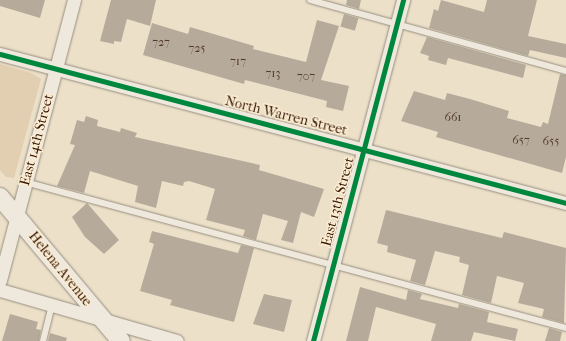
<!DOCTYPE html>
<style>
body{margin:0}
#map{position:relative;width:566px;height:341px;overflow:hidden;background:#ece0c9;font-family:"IM FELL French Canon",serif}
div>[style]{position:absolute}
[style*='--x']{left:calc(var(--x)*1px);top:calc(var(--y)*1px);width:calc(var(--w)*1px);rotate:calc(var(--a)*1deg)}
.green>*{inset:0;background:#e2ceb0}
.building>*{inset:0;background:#b6ab9b;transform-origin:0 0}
.roads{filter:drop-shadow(0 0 1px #988e7f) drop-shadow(0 0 1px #988e7f)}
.lane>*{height:6px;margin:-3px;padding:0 3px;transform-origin:3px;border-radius:3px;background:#eee8dd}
.street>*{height:13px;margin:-6.5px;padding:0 6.5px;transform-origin:6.5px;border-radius:6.5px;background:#eee8dd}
.secondary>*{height:18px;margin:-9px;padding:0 9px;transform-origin:9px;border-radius:9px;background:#eee8dd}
.cycleway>*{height:5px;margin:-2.5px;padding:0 2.5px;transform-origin:2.5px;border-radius:2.5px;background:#00873e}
span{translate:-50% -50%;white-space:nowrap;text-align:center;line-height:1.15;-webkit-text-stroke:3px #fcedd2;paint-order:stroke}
.number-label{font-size:12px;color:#53392a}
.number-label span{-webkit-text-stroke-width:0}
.street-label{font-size:14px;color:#321304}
</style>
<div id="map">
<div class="green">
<i style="clip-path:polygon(0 64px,31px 73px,41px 79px,14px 178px,6px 177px,0 170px)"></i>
</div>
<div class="building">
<i style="clip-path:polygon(0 0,45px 0,40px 18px,0 6px)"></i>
<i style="clip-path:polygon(111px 0,156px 0,150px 26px,127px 19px,121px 42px,114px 41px,114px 44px,100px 41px)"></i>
<i style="clip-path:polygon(347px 0,361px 0,359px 9px,346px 5px)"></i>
<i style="clip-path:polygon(441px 0,484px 12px,487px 0,537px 0,528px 36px,566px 44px,566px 58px,530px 50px,528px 56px,429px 28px,434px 9px,438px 11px)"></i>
<i style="left:344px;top:14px;width:15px;height:13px;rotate:16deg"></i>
<i style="clip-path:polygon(317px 20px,339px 26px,321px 80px,349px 86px,343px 111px,326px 107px,327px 101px,245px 80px,244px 84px,143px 55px,152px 23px,188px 34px,190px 27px,254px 46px,253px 49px,306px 62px)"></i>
<i style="clip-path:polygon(427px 37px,526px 65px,523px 78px,448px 58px,446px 65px,428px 60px,429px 56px,420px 53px)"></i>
<i style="clip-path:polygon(560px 74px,566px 75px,566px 157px,562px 173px,436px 137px,438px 132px,401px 121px,414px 91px,445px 100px,447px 93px,470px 99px,509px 111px,507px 118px,541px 127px,543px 122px,548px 124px)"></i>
<i style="clip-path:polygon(86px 116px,98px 120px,97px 126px,120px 132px,121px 128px,137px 133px,135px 137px,260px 165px,259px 170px,324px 189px,314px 217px,301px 212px,293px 243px,281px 240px,288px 221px,263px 214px,256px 240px,243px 236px,245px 230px,206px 220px,215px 189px,189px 181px,184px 182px,183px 186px,162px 181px,156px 208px,135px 202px,138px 186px,90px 171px,84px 193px,57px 186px,75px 145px,70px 144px,77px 120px,84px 122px)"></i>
<i style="clip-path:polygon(87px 203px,119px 240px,104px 254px,85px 237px,72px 217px)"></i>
<i style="clip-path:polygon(386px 210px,502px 238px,504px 232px,566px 248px,564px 323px,542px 317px,544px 309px,518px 303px,524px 283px,497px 276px,491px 303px,462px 295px,469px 265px,459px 262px,460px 257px,435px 251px,425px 285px,410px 281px,416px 260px,387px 252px,388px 246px,377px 243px)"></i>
<i style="clip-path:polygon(152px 231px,238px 253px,241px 245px,254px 248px,234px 322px,170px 305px,172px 300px,140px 291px,154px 244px,149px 242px)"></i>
<i style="clip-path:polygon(360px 287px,406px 300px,408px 290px,422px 294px,420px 299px,458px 308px,459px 304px,489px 312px,487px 322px,518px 329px,515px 341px,474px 332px,471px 341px,431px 341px,436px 324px,376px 307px,368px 341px,346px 341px)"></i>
<i style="clip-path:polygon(264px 294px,292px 300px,284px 332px,253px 324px)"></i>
<i style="clip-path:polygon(10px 314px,38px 322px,36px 329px,41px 330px,39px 341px,2px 341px)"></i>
<i style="clip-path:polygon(549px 328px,562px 332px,560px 341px,545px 341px)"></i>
<i style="clip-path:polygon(50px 333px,67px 338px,66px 341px,48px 341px)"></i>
</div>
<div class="roads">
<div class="lane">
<i style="--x:310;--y:0;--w:266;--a:15.5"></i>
<i style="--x:25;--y:182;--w:560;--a:15.1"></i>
<i style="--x:43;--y:341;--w:36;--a:-76"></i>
</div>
<div class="street">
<i style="--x:0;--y:54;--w:585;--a:14.75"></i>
<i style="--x:0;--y:280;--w:290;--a:-75.2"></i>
<i style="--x:0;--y:290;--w:184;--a:16.1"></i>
<i style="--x:313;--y:341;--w:353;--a:-75.2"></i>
</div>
<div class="secondary">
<i style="--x:0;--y:197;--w:188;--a:50"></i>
</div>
</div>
<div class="cycleway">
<i style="--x:0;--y:54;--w:585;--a:14.75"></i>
<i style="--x:313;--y:341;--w:353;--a:-75.2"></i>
</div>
<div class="number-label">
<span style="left:161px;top:43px">727</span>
<span style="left:197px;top:49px">725</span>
<span style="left:238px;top:62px">717</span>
<span style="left:273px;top:74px">713</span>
<span style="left:306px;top:77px">707</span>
<span style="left:453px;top:118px">661</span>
<span style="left:521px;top:141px">657</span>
<span style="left:551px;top:142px">655</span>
</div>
<div class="street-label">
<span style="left:286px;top:116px;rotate:14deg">North Warren Street</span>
<span style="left:37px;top:140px;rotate:-75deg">East 14th Street</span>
<span style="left:338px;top:202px;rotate:-75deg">East 13th Street</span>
<span style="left:60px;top:269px;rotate:51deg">Helena Avenue</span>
</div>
</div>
